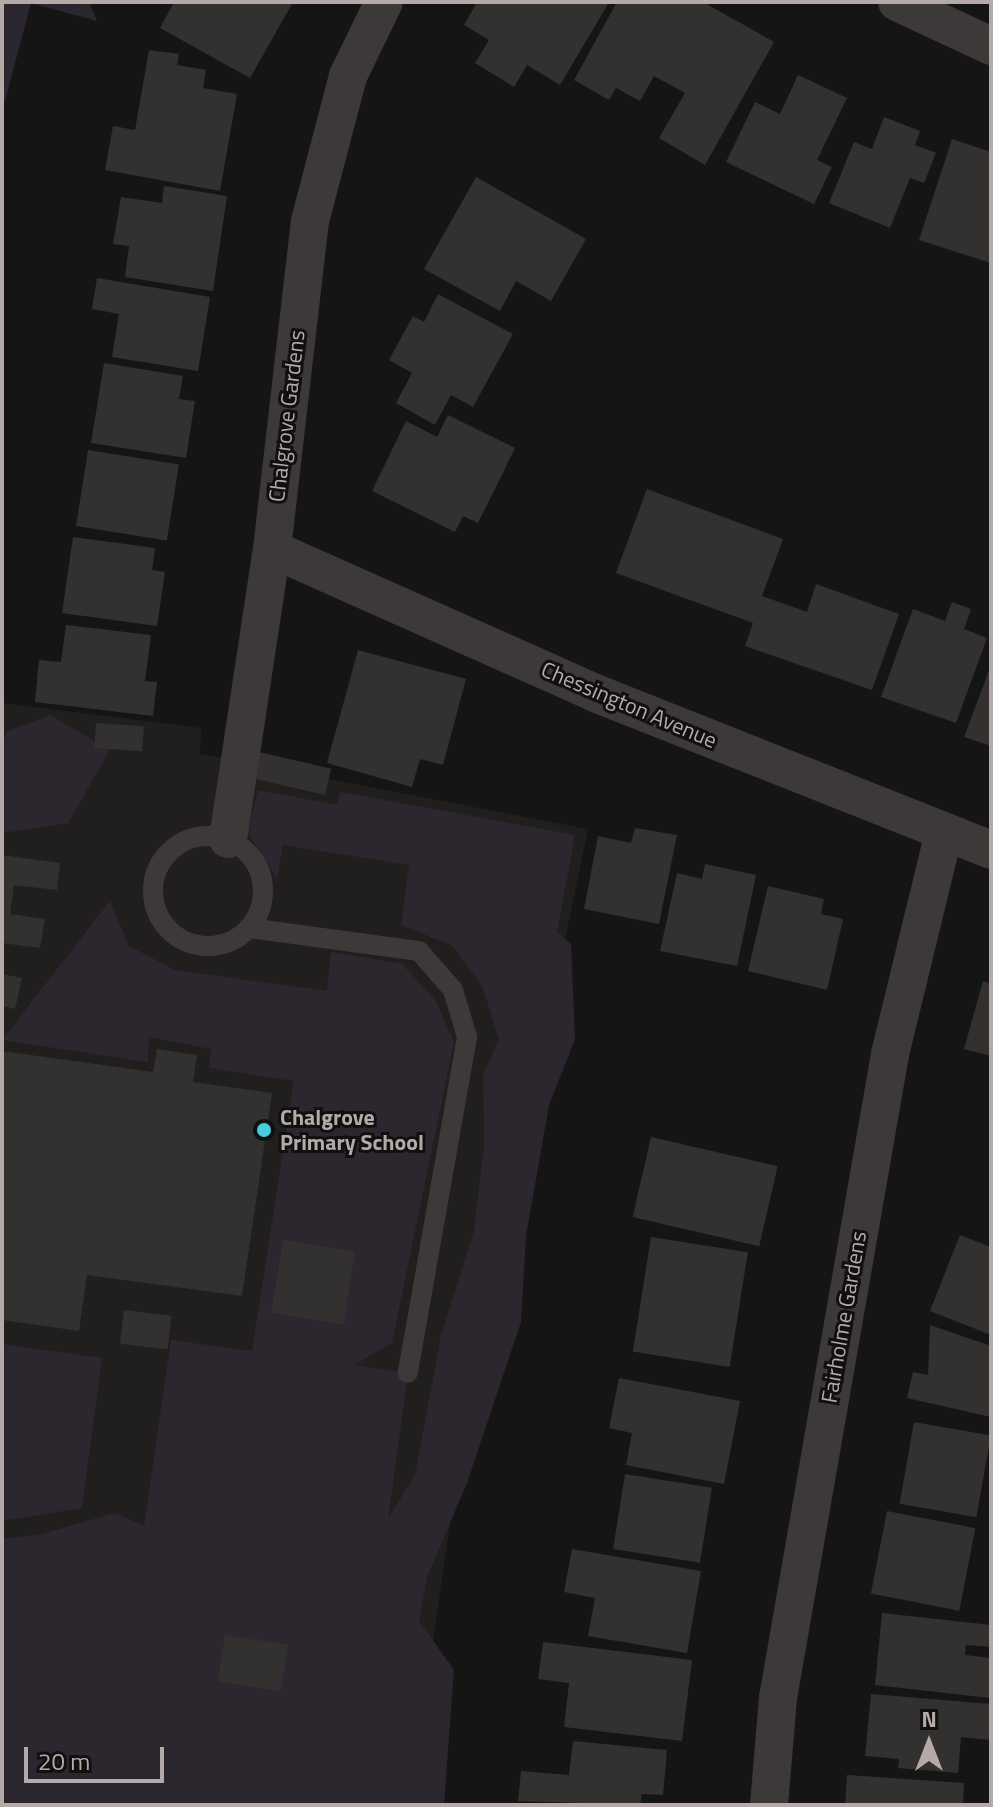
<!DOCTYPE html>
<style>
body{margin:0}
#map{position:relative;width:993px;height:1807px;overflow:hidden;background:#161515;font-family:"Titillium Web",sans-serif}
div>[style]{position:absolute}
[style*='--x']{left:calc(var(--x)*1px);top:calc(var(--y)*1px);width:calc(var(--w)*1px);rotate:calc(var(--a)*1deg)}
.built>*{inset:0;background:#201f1e}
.green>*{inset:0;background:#2c272f}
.building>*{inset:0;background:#323130;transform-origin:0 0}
.service>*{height:20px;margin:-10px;padding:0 10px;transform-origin:10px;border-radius:10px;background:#3d3938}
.service>.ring{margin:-10px;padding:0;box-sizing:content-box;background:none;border:20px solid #3d3938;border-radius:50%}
.minor>*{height:38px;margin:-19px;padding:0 19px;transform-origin:19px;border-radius:19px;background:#3d3938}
.dots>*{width:22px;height:22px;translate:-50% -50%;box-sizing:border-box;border:4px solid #111010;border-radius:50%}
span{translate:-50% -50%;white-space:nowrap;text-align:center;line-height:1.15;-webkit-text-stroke:6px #111010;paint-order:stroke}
.street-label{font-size:22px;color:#b5aaa8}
.poi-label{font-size:22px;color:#b5aaa8;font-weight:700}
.left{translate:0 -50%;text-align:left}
.frame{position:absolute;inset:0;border:4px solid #b5aaa8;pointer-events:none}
.north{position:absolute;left:889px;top:1703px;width:80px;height:80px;-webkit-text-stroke:6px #111010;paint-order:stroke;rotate:0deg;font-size:22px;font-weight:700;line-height:32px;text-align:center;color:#b5aaa8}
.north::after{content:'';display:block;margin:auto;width:28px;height:36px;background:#b5aaa8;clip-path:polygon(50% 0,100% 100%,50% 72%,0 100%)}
.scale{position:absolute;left:24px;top:1747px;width:140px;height:36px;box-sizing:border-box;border:4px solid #b5aaa8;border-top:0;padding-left:10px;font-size:24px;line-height:28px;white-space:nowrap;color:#b5aaa8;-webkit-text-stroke:6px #111010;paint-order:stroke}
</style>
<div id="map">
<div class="built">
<i style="clip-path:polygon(2px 703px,201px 728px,200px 754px,588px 829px,463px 1431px,410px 1805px,2px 1805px)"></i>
</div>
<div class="green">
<i style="clip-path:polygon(2px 2px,89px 2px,97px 21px,31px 3px,2px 112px)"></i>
<i style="clip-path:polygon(50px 715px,110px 750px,68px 823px,2px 833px,2px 742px,8px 731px)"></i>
<i style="clip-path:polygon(258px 790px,337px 805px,340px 792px,575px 835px,557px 932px,571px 944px,575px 1039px,549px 1105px,526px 1236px,521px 1322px,467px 1483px,427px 1577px,419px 1621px,454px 1670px,444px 1805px,2px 1805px,2px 1539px,42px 1534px,115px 1513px,144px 1526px,171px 1340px,252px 1351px,294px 1081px,209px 1068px,211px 1049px,149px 1037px,148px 1062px,2px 1040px,110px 901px,129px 946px,175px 970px,327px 991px,331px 952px,402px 964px,435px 999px,454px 1042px,392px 1343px,354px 1365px,408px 1373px,388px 1519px,415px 1475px,441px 1336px,474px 1231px,484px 1146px,483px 1074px,499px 1040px,483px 988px,453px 946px,401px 925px,409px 865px,283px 845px,277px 879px,248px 832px)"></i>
<i style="clip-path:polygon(2px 1344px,102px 1358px,82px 1508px,2px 1521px)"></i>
</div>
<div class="building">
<i style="clip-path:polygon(174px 2px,293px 2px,250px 78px,160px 28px)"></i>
<i style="clip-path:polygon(477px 2px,606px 2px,608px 4px,560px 85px,527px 65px,514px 87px,475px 63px,489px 40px,464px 25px)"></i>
<i style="clip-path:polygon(617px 2px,703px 2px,774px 42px,705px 165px,659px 138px,685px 93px,654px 76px,640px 101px,616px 88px,609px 100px,574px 80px)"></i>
<i style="clip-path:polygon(149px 50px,179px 54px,177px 65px,206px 70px,203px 88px,237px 94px,220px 191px,105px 170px,113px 126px,135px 130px)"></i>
<i style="clip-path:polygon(798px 75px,847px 98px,817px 160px,832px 167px,814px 204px,726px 162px,755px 102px,780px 114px)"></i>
<i style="clip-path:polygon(884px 117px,920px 131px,915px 145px,936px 153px,924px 183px,910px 178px,890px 228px,829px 203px,854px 142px,872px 149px)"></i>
<i style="clip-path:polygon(952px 139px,991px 152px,991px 263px,919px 240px)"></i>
<i style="clip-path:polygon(476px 177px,586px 239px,551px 301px,516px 281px,500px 311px,424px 269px)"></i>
<i style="clip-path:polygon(164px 186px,227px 196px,213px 291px,125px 277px,129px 246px,113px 244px,121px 197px,162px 203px)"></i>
<i style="clip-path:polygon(97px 278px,210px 297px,198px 371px,112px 357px,119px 314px,92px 309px)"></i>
<i style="clip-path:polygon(438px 294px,513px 334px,473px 407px,451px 395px,435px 425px,396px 403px,412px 373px,389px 360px,413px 316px,424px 322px)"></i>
<i style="clip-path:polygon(104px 363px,183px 376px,179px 399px,195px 401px,186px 458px,91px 443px)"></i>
<i style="clip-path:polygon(448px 415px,515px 448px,478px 523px,463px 516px,455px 532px,372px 491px,406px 421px,437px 437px)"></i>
<i style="left:88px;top:450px;width:92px;height:77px;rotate:9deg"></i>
<i style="clip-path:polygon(647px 489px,783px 539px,762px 596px,807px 612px,816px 584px,899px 614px,872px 690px,745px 646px,753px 623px,616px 573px)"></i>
<i style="clip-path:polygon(73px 537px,155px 548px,152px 570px,165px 572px,157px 626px,62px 613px)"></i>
<i style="clip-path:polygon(952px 602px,971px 609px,964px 629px,987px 638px,956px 723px,881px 697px,913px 609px,945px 621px)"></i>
<i style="clip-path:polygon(66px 625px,151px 635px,145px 681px,157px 682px,153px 716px,35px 702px,39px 660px,61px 662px)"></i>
<i style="clip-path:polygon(358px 650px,466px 679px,443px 765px,420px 759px,412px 787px,327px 763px)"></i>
<i style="clip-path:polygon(991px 665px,991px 746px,964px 737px)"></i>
<i style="left:96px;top:723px;width:48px;height:25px;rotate:4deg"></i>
<i style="left:259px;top:752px;width:74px;height:27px;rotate:13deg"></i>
<i style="clip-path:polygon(635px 828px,677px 835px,659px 924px,584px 909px,598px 836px,631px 843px)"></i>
<i style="clip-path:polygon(2px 855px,60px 863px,57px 890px,14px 885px,10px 914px,45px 919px,40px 948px,2px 943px)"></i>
<i style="clip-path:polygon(705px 864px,756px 875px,737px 966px,660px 951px,677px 873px,702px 879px)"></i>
<i style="clip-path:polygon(768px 886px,824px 899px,821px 914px,843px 919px,827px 990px,748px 971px)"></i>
<i style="clip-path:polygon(2px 974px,22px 978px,15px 1009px,2px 1006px)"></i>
<i style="clip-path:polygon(983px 981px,991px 984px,991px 1056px,964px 1049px)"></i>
<i style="clip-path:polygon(157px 1049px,197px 1055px,193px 1082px,272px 1093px,242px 1296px,87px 1275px,79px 1331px,2px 1320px,2px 1051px,153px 1072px)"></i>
<i style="left:651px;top:1137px;width:130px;height:82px;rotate:13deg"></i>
<i style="clip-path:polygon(960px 1235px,991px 1247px,991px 1335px,930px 1311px)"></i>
<i style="left:651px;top:1237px;width:98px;height:116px;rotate:9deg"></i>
<i style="left:283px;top:1240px;width:73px;height:74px;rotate:9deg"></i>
<i style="left:124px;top:1310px;width:48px;height:34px;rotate:7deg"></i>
<i style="clip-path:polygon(930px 1325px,991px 1346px,991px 1417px,907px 1398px,913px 1372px,928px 1375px)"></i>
<i style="clip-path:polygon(619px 1378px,740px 1401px,724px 1484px,626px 1465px,632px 1433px,609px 1428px)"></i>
<i style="left:914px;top:1422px;width:78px;height:83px;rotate:10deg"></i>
<i style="left:625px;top:1474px;width:88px;height:76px;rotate:9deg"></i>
<i style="left:887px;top:1511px;width:90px;height:84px;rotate:11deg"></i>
<i style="clip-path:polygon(572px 1549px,701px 1571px,687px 1653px,588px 1636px,595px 1598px,564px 1592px)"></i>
<i style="clip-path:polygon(882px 1613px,991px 1625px,991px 1647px,966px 1645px,965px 1655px,991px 1658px,990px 1698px,875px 1685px)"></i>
<i style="left:225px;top:1635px;width:64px;height:47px;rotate:9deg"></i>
<i style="clip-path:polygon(543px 1642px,692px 1660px,682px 1741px,564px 1727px,569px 1683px,538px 1679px)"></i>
<i style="clip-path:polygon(871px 1694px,991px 1704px,991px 1740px,961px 1737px,958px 1773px,898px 1768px,899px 1759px,865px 1756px)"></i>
<i style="clip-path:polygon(573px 1741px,667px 1750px,663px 1795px,642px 1794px,640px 1805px,518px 1801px,521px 1771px,569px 1775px)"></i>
<i style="clip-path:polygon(847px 1775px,964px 1783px,963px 1805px,845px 1805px)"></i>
</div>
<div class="service">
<i class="ring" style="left:153px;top:836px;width:90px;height:90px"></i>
<i style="--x:250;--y:928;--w:171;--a:7.8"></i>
<i style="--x:419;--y:951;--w:52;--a:48.9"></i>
<i style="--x:453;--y:990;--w:49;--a:73.4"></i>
<i style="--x:467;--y:1037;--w:341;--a:100"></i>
</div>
<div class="minor">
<i style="--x:897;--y:2;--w:104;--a:25.1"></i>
<i style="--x:272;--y:549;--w:354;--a:24"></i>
<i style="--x:595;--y:693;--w:426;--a:21.6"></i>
<i style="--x:228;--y:839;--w:293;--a:-81.4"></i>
<i style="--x:272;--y:549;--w:330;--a:-83.4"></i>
<i style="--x:310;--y:221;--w:150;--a:-75.3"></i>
<i style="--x:348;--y:76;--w:82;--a:-64.1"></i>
<i style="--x:769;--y:1805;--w:107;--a:-85.2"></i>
<i style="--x:778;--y:1698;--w:654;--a:-80.13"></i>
<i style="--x:890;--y:1054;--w:228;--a:-76.3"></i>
</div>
<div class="dots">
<i style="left:264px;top:1130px;background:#49cdda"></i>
</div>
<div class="street-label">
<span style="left:287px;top:416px;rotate:-83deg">Chalgrove Gardens</span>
<span style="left:629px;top:705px;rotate:23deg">Chessington Avenue</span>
<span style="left:844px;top:1317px;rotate:-80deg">Fairholme Gardens</span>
</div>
<div class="poi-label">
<span class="left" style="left:280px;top:1130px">Chalgrove<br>Primary School</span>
</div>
<div class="frame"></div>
<div class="north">N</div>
<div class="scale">20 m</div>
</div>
